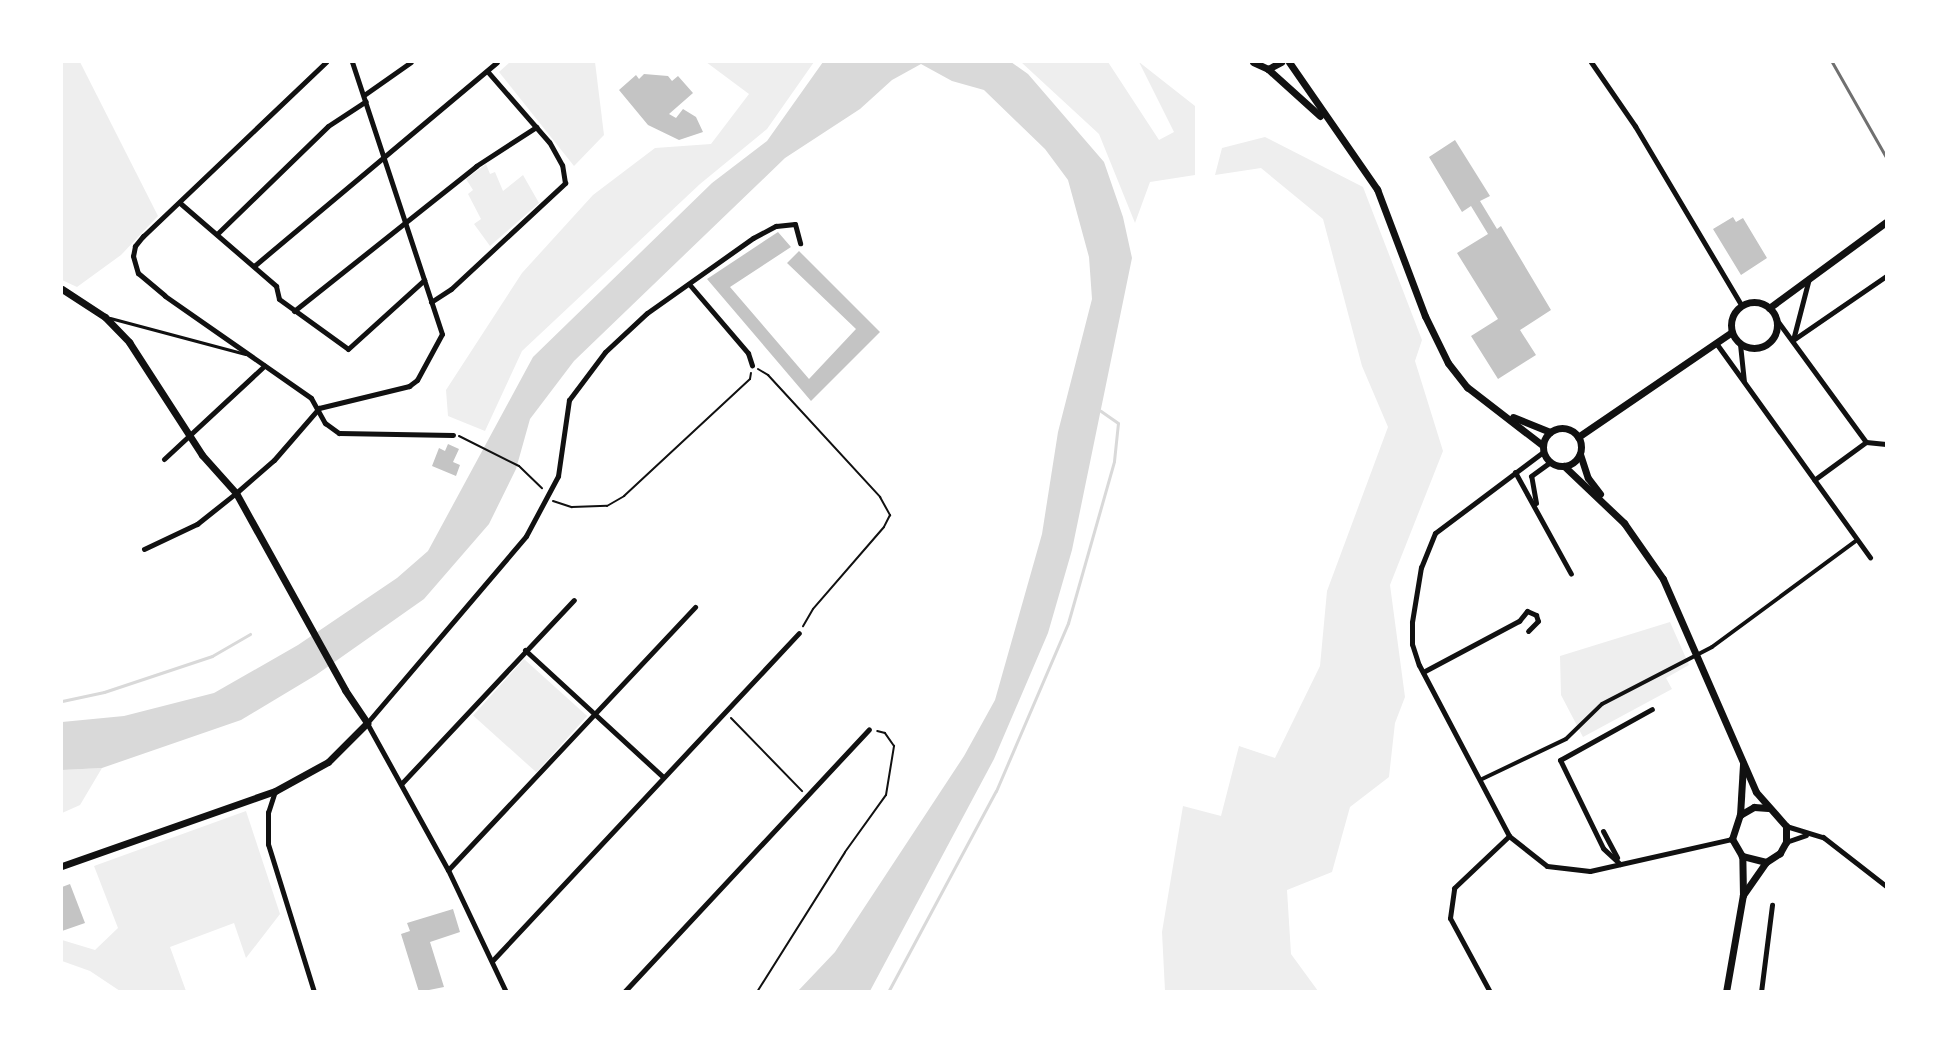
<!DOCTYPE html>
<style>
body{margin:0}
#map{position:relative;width:1948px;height:1053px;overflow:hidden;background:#fff;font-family:"Libre Baskerville",serif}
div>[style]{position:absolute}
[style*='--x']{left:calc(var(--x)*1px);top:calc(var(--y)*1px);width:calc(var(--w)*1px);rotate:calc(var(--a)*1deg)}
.green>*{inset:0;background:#eee;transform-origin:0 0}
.water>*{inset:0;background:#d9d9d9}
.stream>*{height:3px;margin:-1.5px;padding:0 1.5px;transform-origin:1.5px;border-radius:1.5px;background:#d9d9d9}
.building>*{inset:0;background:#c4c4c4}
.path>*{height:2px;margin:-1px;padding:0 1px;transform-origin:1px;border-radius:1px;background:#111}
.service>*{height:3px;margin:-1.5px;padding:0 1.5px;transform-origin:1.5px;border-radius:1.5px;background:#111}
.pedestrian>*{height:4px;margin:-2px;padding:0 2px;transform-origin:2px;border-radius:2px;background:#111}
.minor>*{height:5px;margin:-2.5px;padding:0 2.5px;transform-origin:2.5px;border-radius:2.5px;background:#111}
.tertiary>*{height:7px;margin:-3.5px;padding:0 3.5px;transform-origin:3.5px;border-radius:3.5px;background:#111}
.tertiary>.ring{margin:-3.5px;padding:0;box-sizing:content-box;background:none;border:7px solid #111;border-radius:50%}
.rail>*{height:3px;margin:-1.5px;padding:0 1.5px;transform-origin:1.5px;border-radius:1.5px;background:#707070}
span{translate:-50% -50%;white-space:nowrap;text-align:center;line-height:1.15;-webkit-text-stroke:4.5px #fff;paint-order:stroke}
.frame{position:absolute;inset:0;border:63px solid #fff;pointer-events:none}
</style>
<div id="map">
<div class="green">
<i style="clip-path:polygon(62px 62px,80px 62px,158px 216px,121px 255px,77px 287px,62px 280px)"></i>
<i style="clip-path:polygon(510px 62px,595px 62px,604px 135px,574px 166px,499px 72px)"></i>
<i style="clip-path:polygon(706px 62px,814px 62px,767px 129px,700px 184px,522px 351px,485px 431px,448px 416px,446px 390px,522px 273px,593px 195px,655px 148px,711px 144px,749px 94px)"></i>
<i style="clip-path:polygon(1021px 62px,1108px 62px,1159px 140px,1174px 132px,1139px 62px,1195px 106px,1195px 175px,1150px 182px,1135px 223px,1099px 134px)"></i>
<i style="clip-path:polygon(1265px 137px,1363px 187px,1422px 340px,1415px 361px,1443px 451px,1390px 585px,1405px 697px,1395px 723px,1389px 777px,1350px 807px,1332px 872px,1287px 890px,1291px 954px,1318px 991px,1165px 991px,1162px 932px,1183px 806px,1221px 816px,1239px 746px,1275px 758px,1320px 666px,1327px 591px,1388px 427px,1362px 366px,1323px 219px,1261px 168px,1215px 175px,1222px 148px)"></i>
<i style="clip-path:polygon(486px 164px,490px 174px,495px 172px,503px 191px,523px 175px,539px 203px,490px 246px,474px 224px,481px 219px,468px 194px,473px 190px,466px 179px)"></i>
<i style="clip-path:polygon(1670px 622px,1689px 665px,1666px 678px,1672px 689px,1583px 737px,1561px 695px,1560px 656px)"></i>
<i style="left:524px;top:659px;width:85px;height:76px;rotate:42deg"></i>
<i style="clip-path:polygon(102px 768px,80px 805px,62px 813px,62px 770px)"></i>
<i style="clip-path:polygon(246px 811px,280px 914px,246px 958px,234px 923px,170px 947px,186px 991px,120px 991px,90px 971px,62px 961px,62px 940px,95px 950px,118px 928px,94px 866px)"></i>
</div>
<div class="water">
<i style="clip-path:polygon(823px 62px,1011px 62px,1028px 74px,1104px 162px,1123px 217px,1132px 258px,1072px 550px,1048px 633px,994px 759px,870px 991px,798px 991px,835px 952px,964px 756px,995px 700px,1042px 534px,1058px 432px,1092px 299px,1089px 257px,1068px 180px,1045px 149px,984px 90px,952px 81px,921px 64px,892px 80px,860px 109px,785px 158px,574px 361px,530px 419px,516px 469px,489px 524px,424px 599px,316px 675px,241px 720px,102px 768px,62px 770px,62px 722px,124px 716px,214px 693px,298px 645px,397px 578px,428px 551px,533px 357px,712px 183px,767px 141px)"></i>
</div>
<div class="stream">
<i style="--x:62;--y:701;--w:43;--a:-12.1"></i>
<i style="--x:104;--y:692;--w:114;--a:-18.4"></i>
<i style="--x:212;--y:656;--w:44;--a:-30.1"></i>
<i style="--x:888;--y:992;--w:228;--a:-61.8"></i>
<i style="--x:996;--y:791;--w:183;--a:-66.8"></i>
<i style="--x:1068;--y:623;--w:168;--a:-74.1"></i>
<i style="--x:1114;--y:461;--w:38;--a:-84"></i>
<i style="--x:1118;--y:423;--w:21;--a:-145"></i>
</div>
<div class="building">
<i style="clip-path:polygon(644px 74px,668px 76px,672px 81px,678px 76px,693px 93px,669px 114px,676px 118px,683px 109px,696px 117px,703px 132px,679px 140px,648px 125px,619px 90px,636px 75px,639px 79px)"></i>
<i style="clip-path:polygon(1455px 140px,1490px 196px,1480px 201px,1497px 229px,1501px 226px,1551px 310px,1520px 330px,1536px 355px,1498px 379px,1471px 336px,1498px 319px,1457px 253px,1488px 234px,1471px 206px,1462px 212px,1429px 157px)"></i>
<i style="clip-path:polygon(1733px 217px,1736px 222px,1743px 218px,1767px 258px,1741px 275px,1713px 229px)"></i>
<i style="clip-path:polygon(778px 232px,791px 247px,730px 287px,809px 379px,856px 329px,787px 263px,799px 251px,880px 332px,811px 401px,707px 279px)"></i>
<i style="clip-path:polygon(448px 444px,459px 449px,453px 462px,460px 465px,456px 476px,432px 466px,439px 448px,445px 451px)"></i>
<i style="clip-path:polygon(70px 884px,85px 923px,62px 931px,62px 887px)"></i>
<i style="clip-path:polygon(453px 909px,460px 932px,430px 942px,444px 987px,419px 992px,401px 934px,410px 931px,407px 923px)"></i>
</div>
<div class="path">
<i style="--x:758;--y:369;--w:12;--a:31"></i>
<i style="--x:768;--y:375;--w:166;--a:47.4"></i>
<i style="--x:880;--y:497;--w:21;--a:61"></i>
<i style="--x:890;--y:515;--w:13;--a:117"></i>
<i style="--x:884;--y:527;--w:108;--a:130.9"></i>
<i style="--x:813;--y:609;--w:20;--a:120"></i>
<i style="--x:459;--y:436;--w:67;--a:26.6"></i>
<i style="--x:519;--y:466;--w:32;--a:44"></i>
<i style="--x:553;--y:501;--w:20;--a:18"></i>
<i style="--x:572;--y:507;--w:35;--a:-2"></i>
<i style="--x:607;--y:506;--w:20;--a:-30"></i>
<i style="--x:624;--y:496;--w:172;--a:-42.9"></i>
<i style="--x:750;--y:379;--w:6;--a:-81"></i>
<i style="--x:731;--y:718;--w:102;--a:45.8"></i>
<i style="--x:757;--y:992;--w:165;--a:-57.8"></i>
<i style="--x:845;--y:852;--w:70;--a:-54.3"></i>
<i style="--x:886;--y:795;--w:50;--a:-80.7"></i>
<i style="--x:894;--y:746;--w:16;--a:-125"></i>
<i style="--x:885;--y:733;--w:8;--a:-166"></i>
</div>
<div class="service">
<i style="--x:110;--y:318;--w:140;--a:14.9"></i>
</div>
<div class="pedestrian">
<i style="--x:1480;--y:780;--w:95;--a:-25.5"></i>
<i style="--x:1566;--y:739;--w:50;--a:-44.2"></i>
<i style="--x:1602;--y:704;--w:124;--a:-27.4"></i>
<i style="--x:1712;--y:647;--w:180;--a:-36.4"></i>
</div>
<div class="minor">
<i style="--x:326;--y:62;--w:253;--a:136.4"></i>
<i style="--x:143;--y:236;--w:13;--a:129"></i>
<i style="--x:135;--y:246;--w:10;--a:101"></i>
<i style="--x:133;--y:256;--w:18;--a:74"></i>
<i style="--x:138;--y:273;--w:35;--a:40"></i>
<i style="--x:165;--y:296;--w:178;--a:34.9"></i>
<i style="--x:311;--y:398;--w:29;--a:61"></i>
<i style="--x:325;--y:423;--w:17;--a:36"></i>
<i style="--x:339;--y:433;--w:114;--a:1"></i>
<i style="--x:1591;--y:62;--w:78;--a:55.5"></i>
<i style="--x:1635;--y:126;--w:209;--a:59.3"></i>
<i style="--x:364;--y:95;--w:57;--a:-35.1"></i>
<i style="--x:180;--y:203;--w:127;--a:40.8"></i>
<i style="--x:276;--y:286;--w:13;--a:77"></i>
<i style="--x:279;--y:299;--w:85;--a:35.9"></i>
<i style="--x:348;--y:349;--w:103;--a:-42.2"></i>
<i style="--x:218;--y:233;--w:153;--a:-44.2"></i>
<i style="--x:328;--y:126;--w:45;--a:-33.3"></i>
<i style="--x:254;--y:266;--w:317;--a:-40"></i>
<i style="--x:689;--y:284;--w:91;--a:49.5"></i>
<i style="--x:748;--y:353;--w:13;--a:72"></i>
<i style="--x:431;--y:302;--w:24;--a:-33"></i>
<i style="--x:451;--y:289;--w:156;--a:-42.9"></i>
<i style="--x:565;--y:183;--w:18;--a:-99"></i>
<i style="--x:562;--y:165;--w:26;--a:-119"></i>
<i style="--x:549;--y:142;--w:94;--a:-131.1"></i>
<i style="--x:294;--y:311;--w:233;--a:-38.5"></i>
<i style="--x:476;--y:166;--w:72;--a:-33"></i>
<i style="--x:1776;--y:319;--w:152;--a:53.8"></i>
<i style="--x:1866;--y:442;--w:64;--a:143.8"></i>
<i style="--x:1793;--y:340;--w:113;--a:-34.5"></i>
<i style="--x:1793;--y:340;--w:64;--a:-75.5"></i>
<i style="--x:1716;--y:343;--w:264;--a:54.3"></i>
<i style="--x:1740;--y:344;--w:37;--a:84"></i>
<i style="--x:319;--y:408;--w:93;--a:-13.7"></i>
<i style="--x:409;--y:386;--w:10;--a:-37"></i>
<i style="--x:417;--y:380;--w:52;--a:-61.5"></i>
<i style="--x:442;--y:334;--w:287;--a:-108.3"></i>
<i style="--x:1866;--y:442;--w:20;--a:6"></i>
<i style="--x:1543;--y:452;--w:135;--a:143.1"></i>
<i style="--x:1435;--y:533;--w:37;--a:112"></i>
<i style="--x:1421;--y:567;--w:56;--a:99.3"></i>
<i style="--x:1412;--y:622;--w:22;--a:90"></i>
<i style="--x:1412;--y:644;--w:22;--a:72"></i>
<i style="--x:1419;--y:665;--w:193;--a:62.2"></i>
<i style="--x:1509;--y:836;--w:48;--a:38.3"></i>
<i style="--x:1547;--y:866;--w:43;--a:6.6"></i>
<i style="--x:1590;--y:871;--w:146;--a:-12.7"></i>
<i style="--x:164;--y:459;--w:137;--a:-42.9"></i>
<i style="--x:1515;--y:472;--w:116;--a:61.2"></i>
<i style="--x:1536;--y:503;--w:27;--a:-100"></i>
<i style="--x:1531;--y:476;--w:24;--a:-36"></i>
<i style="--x:144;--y:549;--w:59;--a:-25.3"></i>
<i style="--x:197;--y:524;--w:50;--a:-38.5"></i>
<i style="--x:236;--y:493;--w:50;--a:-41"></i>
<i style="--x:274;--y:460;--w:69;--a:-49.1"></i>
<i style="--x:525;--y:650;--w:186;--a:42.6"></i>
<i style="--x:1423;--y:672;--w:109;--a:-28"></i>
<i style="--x:1519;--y:621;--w:13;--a:-51"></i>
<i style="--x:1527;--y:611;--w:10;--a:24"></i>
<i style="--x:1536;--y:615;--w:6;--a:72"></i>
<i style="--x:1538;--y:621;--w:14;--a:135"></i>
<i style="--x:402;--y:783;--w:251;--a:-46.8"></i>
<i style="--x:275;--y:791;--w:22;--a:108"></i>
<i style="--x:268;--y:812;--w:32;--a:90"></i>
<i style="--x:268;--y:844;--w:155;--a:72.7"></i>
<i style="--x:1786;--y:826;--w:39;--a:17"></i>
<i style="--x:1823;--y:837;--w:80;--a:37.9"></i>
<i style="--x:1603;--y:831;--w:30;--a:62"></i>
<i style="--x:1786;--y:842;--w:21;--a:-19"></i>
<i style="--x:1620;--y:864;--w:23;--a:-137"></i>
<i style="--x:1603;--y:848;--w:98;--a:-116"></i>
<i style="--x:1560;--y:760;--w:105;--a:-29"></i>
<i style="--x:448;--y:870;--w:361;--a:-46.8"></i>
<i style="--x:492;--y:961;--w:449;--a:-46.9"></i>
<i style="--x:506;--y:992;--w:135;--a:-115.4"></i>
<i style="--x:448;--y:870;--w:168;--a:-118.9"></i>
<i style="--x:367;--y:723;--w:245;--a:-49.6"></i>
<i style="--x:526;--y:536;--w:68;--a:-61.9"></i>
<i style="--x:558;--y:476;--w:77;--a:-81.8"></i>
<i style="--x:569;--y:400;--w:60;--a:-53.1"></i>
<i style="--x:605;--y:352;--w:57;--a:-42.9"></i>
<i style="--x:647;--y:313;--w:130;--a:-35.3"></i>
<i style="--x:753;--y:238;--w:26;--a:-28"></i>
<i style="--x:776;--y:226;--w:19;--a:-6"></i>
<i style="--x:795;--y:224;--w:20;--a:75"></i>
<i style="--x:624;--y:992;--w:359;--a:-47"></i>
<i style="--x:1490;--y:992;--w:84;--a:-118.4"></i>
<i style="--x:1450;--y:918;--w:30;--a:-82"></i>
<i style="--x:1454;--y:888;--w:76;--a:-43.4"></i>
<i style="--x:1761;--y:992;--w:88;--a:-82.8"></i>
</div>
<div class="tertiary">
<i style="--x:1253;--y:62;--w:17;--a:25"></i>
<i style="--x:1268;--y:69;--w:15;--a:-28"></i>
<i style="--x:1289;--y:62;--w:155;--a:55.3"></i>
<i style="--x:1377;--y:189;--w:136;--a:69.3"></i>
<i style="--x:1425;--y:316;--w:52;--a:63.9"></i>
<i style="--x:1448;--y:363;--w:31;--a:52"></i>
<i style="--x:1467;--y:387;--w:95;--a:37.7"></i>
<i style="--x:1268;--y:69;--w:70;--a:42.1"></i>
<i style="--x:62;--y:289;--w:51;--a:33.1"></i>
<i style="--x:105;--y:317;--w:35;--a:46"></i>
<i style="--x:129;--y:342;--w:135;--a:57.1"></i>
<i style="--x:202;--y:455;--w:51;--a:48.2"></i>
<i style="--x:236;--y:493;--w:225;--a:61"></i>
<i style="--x:345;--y:690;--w:40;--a:56"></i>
<i style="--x:367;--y:723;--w:55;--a:135"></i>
<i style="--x:328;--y:762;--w:60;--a:151.3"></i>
<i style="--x:275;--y:791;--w:226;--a:160.6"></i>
<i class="ring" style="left:1731px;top:302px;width:39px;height:39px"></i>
<i style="--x:1769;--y:308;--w:145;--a:-36.3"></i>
<i style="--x:1513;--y:417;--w:40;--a:22"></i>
<i class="ring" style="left:1543px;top:428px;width:31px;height:31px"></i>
<i style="--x:1578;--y:437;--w:186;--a:-34.3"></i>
<i style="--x:1580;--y:454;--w:25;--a:72"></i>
<i style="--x:1588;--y:478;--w:20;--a:53"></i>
<i style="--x:1564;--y:466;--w:83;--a:43.5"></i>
<i style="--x:1624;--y:523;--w:68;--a:55.1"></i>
<i style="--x:1663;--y:579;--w:232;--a:66.4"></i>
<i style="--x:1756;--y:792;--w:45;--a:48.6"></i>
<i style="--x:1786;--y:826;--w:16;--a:90"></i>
<i style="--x:1786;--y:842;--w:13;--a:119"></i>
<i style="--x:1780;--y:853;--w:17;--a:147"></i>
<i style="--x:1766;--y:862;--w:25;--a:-166"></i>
<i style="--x:1742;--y:856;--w:20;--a:-120"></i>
<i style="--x:1732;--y:839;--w:25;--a:-72"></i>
<i style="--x:1740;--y:815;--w:51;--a:-86.6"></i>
<i style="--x:1740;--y:815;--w:16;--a:-30"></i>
<i style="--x:1754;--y:807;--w:14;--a:4"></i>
<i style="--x:1743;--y:895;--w:40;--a:-55.1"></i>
<i style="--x:1726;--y:992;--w:98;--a:-80.1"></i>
<i style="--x:1743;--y:895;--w:39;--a:-91"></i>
</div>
<div class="rail">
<i style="--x:1832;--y:62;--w:109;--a:60.4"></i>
</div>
<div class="frame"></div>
</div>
